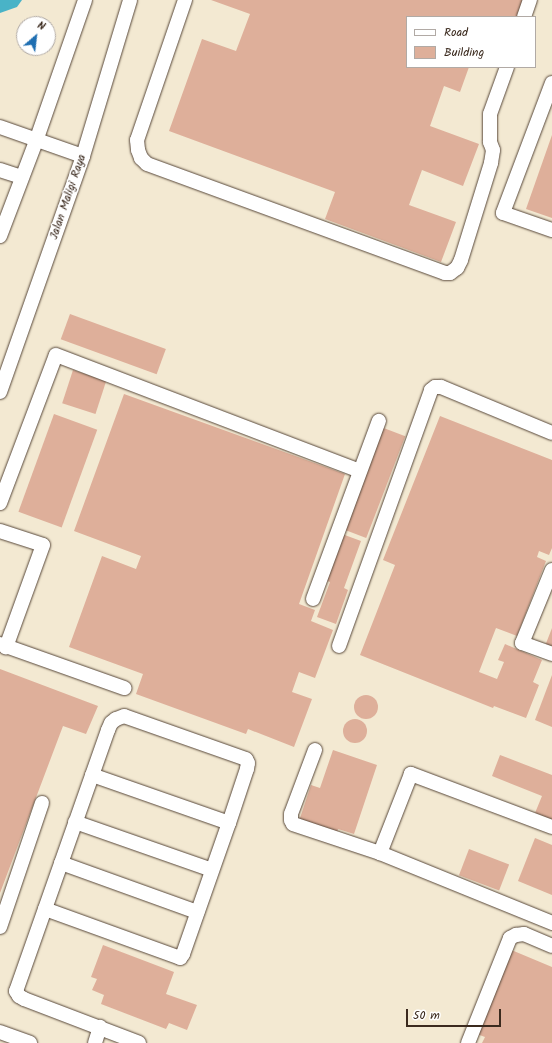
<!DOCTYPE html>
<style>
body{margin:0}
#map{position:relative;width:552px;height:1043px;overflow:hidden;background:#f3e9d2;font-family:Kalam,sans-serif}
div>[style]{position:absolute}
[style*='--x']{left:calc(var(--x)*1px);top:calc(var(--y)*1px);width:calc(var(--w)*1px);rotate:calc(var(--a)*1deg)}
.water>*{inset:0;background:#49b3c7}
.building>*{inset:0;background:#deaf9a;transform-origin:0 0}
.round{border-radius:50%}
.roads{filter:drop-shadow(0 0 1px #574739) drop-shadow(0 0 1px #574739)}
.minor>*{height:14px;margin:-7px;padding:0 7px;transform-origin:7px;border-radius:7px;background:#fff}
span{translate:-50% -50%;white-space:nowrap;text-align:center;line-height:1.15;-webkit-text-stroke:3px #fff;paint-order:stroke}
.street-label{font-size:12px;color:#3b2a1e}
.legend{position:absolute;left:406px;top:16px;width:130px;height:52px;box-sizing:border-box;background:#fff;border:1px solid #b1aaa5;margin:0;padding:5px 7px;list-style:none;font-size:12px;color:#3b2a1e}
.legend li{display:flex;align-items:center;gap:8px;height:20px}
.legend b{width:20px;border:1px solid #b1aaa5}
.north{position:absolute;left:16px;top:16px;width:40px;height:40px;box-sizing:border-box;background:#fff;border:1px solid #b1aaa5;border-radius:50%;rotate:28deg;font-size:11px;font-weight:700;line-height:16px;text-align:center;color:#3b2a1e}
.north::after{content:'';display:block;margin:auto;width:14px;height:18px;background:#1f6fb2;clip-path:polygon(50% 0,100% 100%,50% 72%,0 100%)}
.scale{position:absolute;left:406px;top:1009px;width:95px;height:18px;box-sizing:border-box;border:2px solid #3b2a1e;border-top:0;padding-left:5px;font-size:12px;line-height:14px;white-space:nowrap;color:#3b2a1e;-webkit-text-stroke:3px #fff;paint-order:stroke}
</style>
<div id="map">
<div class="water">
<i style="clip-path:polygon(0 0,22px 0,17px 7px,0 13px)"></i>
</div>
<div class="building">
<i style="clip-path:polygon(211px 0,525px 0,519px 17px,407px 17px,407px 67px,469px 67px,460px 92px,444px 86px,430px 126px,479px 144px,463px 186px,422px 170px,409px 205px,456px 222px,441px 262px,325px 219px,335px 192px,169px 131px,202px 39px,236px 51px,250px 14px)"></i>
<i style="clip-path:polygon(552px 135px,552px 218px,526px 209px)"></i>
<i style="left:70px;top:314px;width:102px;height:27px;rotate:20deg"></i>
<i style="left:73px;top:370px;width:35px;height:35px;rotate:18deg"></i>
<i style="clip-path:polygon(124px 394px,345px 474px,299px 604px,315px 610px,311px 621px,333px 630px,315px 678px,299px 672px,292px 692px,312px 699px,294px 747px,248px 729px,246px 734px,136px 694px,143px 674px,69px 647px,102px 556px,136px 569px,141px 556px,74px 531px)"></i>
<i style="left:54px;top:414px;width:46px;height:104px;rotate:20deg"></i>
<i style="clip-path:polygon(440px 416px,552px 460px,552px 548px,549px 555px,539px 551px,537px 557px,546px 561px,517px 636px,496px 628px,479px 672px,497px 679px,504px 662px,498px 660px,505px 644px,542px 660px,533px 682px,539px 685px,526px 718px,494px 706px,493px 708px,360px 655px,395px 565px,383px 560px)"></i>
<i style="left:381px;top:427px;width:26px;height:109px;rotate:21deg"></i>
<i style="clip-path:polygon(342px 534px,361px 541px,344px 588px,348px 590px,336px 624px,317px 617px,330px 582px,325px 580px)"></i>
<i style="clip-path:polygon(552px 628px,552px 648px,545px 646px)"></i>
<i style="clip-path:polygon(0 669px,98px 706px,86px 734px,63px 726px,0 893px)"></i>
<i style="clip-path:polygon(552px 675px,552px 727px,535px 720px)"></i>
<i class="round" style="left:354px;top:695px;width:24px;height:24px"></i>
<i class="round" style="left:343px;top:719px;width:24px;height:24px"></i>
<i style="clip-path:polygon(333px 750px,377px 765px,354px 834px,338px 829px,337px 834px,299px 821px,311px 785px,320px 788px)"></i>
<i style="clip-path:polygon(500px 755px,552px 775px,552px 820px,535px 813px,542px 796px,492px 776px)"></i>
<i style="clip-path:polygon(535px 838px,552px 845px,552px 895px,518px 881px)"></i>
<i style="left:469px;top:849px;width:43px;height:28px;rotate:21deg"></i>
<i style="clip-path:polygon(103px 945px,174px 972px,166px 994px,197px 1005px,187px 1030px,169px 1023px,166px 1029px,101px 1004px,104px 995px,92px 990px,97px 979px,91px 977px)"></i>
<i style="clip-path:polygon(509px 949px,552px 967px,552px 1043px,482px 1043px,485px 1037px,474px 1033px)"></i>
</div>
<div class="roads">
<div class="minor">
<i style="--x:185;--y:0;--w:148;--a:108.9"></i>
<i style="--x:137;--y:140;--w:10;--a:84"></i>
<i style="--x:138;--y:150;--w:9;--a:69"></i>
<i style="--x:141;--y:158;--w:8;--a:45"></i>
<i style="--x:147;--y:164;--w:317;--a:20.1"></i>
<i style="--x:445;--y:273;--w:5;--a:0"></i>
<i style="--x:450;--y:273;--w:9;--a:-36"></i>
<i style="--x:457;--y:268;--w:9;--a:-63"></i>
<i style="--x:461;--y:260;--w:102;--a:-72.8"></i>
<i style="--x:491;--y:163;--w:13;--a:-81"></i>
<i style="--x:493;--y:150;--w:9;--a:-111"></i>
<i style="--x:490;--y:142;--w:28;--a:-90"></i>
<i style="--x:490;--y:114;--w:50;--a:-70.1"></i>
<i style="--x:524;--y:17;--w:18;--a:-71"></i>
<i style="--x:552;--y:83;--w:139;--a:110.7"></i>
<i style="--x:503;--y:213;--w:52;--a:19.1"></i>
<i style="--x:0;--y:127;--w:88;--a:19.3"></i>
<i style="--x:0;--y:170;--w:23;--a:18"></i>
<i style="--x:0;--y:236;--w:102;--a:-69.2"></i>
<i style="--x:36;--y:141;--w:149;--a:-70.8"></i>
<i style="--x:0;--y:392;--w:250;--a:-70.6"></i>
<i style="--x:83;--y:156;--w:163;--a:-73.2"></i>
<i style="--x:0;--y:503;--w:158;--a:-69.3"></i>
<i style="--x:56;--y:355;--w:324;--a:20.9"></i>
<i style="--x:0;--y:531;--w:45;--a:18"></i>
<i style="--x:43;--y:545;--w:109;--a:109.9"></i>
<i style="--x:552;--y:570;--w:79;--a:112.3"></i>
<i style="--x:522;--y:643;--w:32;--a:20"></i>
<i style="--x:313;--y:599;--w:190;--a:-69.7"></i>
<i style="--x:0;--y:644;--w:132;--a:19.5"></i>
<i style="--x:339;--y:646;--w:272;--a:-70.2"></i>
<i style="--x:431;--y:390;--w:5;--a:-37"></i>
<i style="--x:435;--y:387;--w:6;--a:0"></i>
<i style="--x:441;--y:387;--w:120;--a:22.5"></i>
<i style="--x:315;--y:750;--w:68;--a:110.6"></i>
<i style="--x:291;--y:814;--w:6;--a:90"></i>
<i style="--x:291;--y:820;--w:4;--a:63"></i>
<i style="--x:293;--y:824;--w:92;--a:18.4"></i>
<i style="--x:92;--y:775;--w:145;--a:19.3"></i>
<i style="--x:75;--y:822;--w:145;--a:19.3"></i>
<i style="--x:552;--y:827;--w:151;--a:-159.4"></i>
<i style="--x:411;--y:774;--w:85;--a:111.4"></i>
<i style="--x:380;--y:853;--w:186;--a:22.1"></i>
<i style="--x:61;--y:863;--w:145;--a:19.8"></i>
<i style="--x:45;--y:909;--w:144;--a:19.9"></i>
<i style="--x:180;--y:958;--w:5;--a:-53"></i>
<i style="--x:183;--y:954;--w:139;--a:-70.7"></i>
<i style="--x:229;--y:823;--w:57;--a:-71.6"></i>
<i style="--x:247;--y:769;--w:6;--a:-81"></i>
<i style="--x:248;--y:763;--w:4;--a:-117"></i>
<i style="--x:246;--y:759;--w:129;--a:-160.6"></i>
<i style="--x:124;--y:716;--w:9;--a:159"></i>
<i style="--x:116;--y:719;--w:6;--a:141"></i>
<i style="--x:111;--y:723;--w:8;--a:113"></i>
<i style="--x:108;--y:730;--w:277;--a:109.4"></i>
<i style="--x:16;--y:991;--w:6;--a:59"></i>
<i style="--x:19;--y:996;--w:6;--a:31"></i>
<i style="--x:24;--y:999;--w:123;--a:20.9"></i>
<i style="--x:0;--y:927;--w:131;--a:-71.3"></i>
<i style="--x:0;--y:1032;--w:32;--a:20"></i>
<i style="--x:95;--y:1043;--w:17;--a:-73"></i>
<i style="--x:468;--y:1043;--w:113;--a:-68.2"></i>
<i style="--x:510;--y:938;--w:7;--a:-27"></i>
<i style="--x:516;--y:935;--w:8;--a:-7"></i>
<i style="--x:524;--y:934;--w:30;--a:23"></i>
</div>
</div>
<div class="street-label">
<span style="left:68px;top:197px;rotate:-71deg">Jalan Maligi Raya</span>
</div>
<ul class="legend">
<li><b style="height:5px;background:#fff"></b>Road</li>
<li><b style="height:11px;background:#deaf9a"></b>Building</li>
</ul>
<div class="north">N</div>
<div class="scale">50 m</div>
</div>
